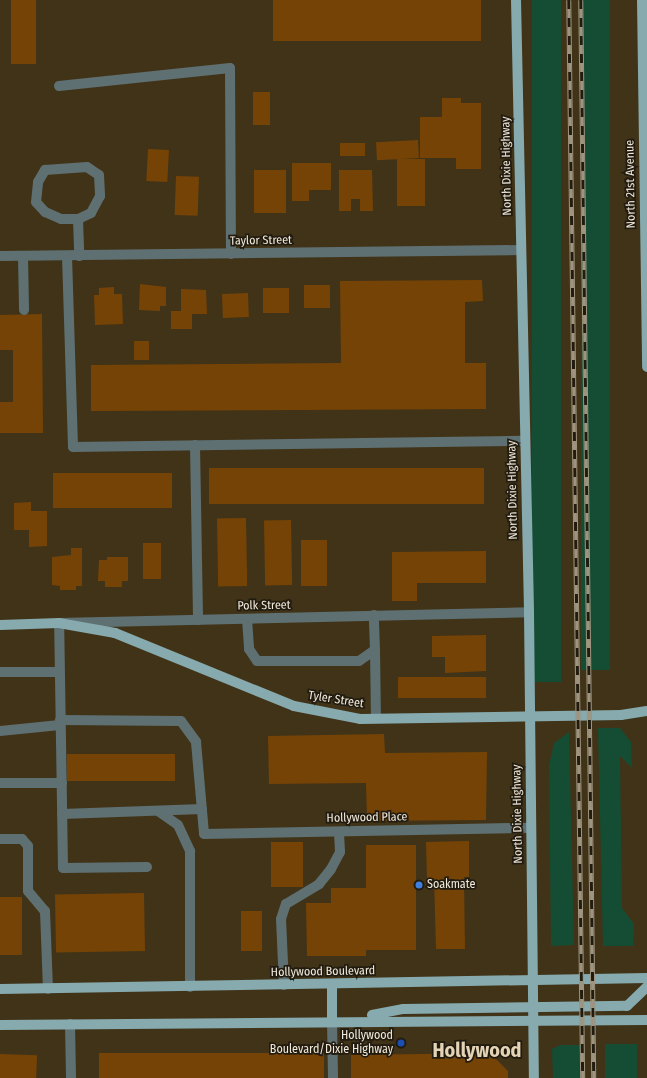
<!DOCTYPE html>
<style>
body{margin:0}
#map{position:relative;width:647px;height:1078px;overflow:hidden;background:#403318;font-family:"Fira Sans Condensed",sans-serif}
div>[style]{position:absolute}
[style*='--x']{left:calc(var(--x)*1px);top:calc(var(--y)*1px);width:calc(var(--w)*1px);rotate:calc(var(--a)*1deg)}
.green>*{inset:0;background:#144d34;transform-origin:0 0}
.building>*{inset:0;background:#764306;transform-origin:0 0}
.minor>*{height:10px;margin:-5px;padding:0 5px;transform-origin:5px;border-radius:5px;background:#5f7072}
.major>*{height:10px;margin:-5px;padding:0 5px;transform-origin:5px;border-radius:5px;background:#86aaae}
.rail>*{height:4.5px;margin-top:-2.25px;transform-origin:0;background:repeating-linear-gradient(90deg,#211b10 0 9px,#9e947f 0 18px);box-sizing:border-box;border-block:1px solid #9e947f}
.dots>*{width:11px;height:11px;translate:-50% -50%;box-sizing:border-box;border:2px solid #211b10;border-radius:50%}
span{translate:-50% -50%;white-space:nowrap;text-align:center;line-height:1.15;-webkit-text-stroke:3.5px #211b10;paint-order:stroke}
.street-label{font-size:12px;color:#f1e9d9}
.poi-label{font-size:12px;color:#f1e9d9}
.left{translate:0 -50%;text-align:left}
.right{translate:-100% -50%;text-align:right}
.town-label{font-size:20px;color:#e4d4b5;font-weight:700}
</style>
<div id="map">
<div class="green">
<i style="left:532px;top:0;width:29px;height:682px"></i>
<i style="left:581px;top:0;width:29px;height:670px"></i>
<i style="clip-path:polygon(598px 728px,620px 728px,631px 742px,632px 768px,620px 756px,622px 908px,634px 924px,633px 946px,603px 946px)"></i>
<i style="clip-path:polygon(569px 732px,574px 945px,551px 946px,549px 765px,554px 743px)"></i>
<i style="left:605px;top:1044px;width:32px;height:34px"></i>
<i style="clip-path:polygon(560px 1045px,582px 1045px,583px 1078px,553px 1078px,552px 1049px)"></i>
</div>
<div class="building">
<i style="left:11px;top:0;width:25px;height:64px"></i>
<i style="left:273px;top:0;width:208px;height:41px"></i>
<i style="left:253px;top:92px;width:17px;height:33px"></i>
<i style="clip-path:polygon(442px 98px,461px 98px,461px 103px,481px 103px,481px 169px,456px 169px,456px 158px,420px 158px,420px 117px,442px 117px)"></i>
<i style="left:418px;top:140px;width:18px;height:42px;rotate:87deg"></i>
<i style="left:340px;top:143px;width:25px;height:13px"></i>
<i style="left:148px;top:149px;width:21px;height:32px;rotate:3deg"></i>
<i style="left:425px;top:159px;width:47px;height:28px;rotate:90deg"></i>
<i style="clip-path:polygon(292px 163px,331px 163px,331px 190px,309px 190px,309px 201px,292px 201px)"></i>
<i style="left:286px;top:170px;width:43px;height:32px;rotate:90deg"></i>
<i style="clip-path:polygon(339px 170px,372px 170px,373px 211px,360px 211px,360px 199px,351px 199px,351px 211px,339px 211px)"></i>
<i style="left:176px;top:176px;width:23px;height:39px;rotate:2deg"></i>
<i style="clip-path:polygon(482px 280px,483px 301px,465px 302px,465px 363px,486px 363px,486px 409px,91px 411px,91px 365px,341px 363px,340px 281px)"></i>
<i style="clip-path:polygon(140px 284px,166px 287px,166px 306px,160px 306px,160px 311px,139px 310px)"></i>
<i style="left:304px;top:285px;width:26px;height:23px"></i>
<i style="clip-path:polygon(114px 287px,114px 294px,122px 294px,123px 324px,95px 325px,94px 295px,99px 295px,99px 288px)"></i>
<i style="left:263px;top:288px;width:26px;height:25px"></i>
<i style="clip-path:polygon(181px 289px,206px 290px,207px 314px,192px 314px,192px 329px,171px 329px,171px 311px,181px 311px)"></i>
<i style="left:248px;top:293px;width:24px;height:26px;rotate:88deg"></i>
<i style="clip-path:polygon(42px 314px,43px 433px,0 433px,0 402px,13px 402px,13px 350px,0 350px,0 315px)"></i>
<i style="left:134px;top:341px;width:15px;height:19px"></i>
<i style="left:484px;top:468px;width:36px;height:275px;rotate:90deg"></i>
<i style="left:53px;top:473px;width:119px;height:35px"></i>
<i style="clip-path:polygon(31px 502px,31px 511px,47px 511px,47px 546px,29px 547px,29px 530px,14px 530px,14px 503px)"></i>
<i style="left:246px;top:518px;width:68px;height:29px;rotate:89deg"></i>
<i style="left:291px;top:520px;width:65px;height:27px;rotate:89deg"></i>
<i style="left:301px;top:540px;width:26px;height:46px"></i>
<i style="left:143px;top:543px;width:18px;height:36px"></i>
<i style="clip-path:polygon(71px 548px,82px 548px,82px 586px,76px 586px,76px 590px,60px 590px,60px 586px,52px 585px,52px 557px,71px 555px)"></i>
<i style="clip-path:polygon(486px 551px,486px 583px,417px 583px,417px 601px,392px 601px,392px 552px)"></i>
<i style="clip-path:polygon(107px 557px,128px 557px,128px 581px,122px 581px,122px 587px,105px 587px,105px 581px,98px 581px,99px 560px,107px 560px)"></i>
<i style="clip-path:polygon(486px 635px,486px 671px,445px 673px,445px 657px,432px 657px,432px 636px)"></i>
<i style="left:398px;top:677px;width:88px;height:21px"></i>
<i style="clip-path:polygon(384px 734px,385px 753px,487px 752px,486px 820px,367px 821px,366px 783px,269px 784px,268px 736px)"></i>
<i style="left:175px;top:754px;width:27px;height:108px;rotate:90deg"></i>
<i style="clip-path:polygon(469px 841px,469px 877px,464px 877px,465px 949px,436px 949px,434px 878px,427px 878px,426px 842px)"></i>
<i style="left:271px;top:842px;width:32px;height:45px"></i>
<i style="clip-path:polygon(366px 845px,416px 845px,416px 950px,366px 950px,366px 956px,307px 956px,306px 903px,331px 903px,331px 888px,366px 888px)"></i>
<i style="left:144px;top:893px;width:58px;height:89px;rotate:89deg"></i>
<i style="left:0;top:897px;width:22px;height:58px"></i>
<i style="left:241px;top:911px;width:21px;height:40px"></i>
<i style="left:324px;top:1053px;width:25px;height:225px;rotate:90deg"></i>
<i style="clip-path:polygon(490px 1053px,508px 1071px,508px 1078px,351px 1078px,351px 1055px)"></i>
<i style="left:0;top:1054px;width:37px;height:24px;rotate:2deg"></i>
</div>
<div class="minor">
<i style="--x:59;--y:86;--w:172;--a:-6"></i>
<i style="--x:230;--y:68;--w:186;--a:89.7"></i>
<i style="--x:78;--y:219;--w:17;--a:180"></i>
<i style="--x:61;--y:219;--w:17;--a:-156"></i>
<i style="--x:45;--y:212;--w:13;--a:-132"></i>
<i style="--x:36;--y:202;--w:20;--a:-84"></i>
<i style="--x:38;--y:182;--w:14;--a:-60"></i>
<i style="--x:45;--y:170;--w:42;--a:-4.1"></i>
<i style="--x:87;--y:167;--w:14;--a:34"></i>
<i style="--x:99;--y:175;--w:21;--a:87"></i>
<i style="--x:100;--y:196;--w:19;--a:118"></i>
<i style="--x:91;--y:213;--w:14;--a:155"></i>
<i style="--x:78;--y:219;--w:37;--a:88"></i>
<i style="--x:0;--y:256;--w:521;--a:-0.66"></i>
<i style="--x:23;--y:256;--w:54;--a:88.9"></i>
<i style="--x:67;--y:256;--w:191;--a:88.2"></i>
<i style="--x:73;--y:447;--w:452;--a:-0.8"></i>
<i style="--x:195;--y:445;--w:175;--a:89"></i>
<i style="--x:247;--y:619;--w:30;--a:86"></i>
<i style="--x:249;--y:649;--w:14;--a:56"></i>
<i style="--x:257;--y:661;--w:102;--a:0"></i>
<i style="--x:359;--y:661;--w:19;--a:-35"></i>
<i style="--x:375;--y:650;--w:35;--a:-92"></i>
<i style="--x:375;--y:650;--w:68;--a:89.2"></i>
<i style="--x:0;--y:672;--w:59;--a:0"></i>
<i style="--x:60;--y:720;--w:121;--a:0.5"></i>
<i style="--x:181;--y:721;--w:26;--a:54"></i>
<i style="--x:196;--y:742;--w:92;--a:85"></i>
<i style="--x:204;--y:834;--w:327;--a:-1.1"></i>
<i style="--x:0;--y:731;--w:60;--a:-5.7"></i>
<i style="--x:0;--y:783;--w:62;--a:0"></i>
<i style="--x:158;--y:811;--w:24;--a:35"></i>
<i style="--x:178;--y:825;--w:29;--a:65"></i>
<i style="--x:190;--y:851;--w:136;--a:90"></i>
<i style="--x:62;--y:814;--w:140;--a:-2"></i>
<i style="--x:0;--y:839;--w:22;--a:0"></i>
<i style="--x:22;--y:839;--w:9;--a:49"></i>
<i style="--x:28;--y:846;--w:45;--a:90"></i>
<i style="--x:28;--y:891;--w:26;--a:50"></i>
<i style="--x:45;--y:911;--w:78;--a:87.8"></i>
<i style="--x:147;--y:867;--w:84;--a:179.3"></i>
<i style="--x:63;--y:868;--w:245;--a:-90.9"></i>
<i style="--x:59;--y:623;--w:470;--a:-1.3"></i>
<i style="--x:284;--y:985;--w:66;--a:-92.6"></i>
<i style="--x:281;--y:919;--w:16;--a:-72"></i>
<i style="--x:286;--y:904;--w:39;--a:-31"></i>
<i style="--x:319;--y:884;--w:19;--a:-51"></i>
<i style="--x:331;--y:869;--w:19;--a:-62"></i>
<i style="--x:340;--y:852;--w:20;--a:-93"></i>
<i style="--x:332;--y:1020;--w:58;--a:89"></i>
<i style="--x:70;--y:1024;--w:54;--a:88.9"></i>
</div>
<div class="major">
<i style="--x:516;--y:0;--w:612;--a:88.78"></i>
<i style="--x:529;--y:612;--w:466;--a:89.4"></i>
<i style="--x:642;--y:0;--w:367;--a:89.2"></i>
<i style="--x:0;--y:625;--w:59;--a:-1.9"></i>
<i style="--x:59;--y:623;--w:57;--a:10.1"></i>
<i style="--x:115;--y:633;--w:193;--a:22.2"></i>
<i style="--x:294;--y:706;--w:67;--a:11.1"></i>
<i style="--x:360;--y:719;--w:261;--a:-0.9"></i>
<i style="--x:621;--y:715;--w:26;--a:-9"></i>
<i style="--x:332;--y:984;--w:36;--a:90"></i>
<i style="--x:0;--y:989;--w:647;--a:-0.97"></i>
<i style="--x:372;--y:1015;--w:32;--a:-11"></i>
<i style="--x:403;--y:1009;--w:224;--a:-0.8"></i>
<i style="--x:627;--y:1006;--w:28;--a:-44"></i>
<i style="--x:0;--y:1025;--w:647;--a:-0.44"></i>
</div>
<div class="rail">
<i style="--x:569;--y:0;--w:1078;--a:89.26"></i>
<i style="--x:581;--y:0;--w:1078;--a:89.31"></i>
</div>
<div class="dots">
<i style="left:419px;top:885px;background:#3f7fe0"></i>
<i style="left:401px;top:1043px;background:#1a4fb4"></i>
</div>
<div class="street-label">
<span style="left:507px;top:166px;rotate:-91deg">North Dixie Highway</span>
<span style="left:631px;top:184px;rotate:-91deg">North 21st Avenue</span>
<span style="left:261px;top:241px;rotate:-1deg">Taylor Street</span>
<span style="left:513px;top:490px;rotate:-91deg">North Dixie Highway</span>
<span style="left:264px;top:606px;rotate:-1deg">Polk Street</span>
<span style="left:336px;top:700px;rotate:9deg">Tyler Street</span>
<span style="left:518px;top:814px;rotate:-91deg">North Dixie Highway</span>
<span style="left:367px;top:818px;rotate:-1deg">Hollywood Place</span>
<span style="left:323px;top:972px;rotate:-1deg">Hollywood Boulevard</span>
</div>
<div class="poi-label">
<span class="left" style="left:427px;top:885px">Soakmate</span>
<span class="right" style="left:393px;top:1043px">Hollywood<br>Boulevard/Dixie Highway</span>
</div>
<div class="town-label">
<span style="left:477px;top:1050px">Hollywood</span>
</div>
</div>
